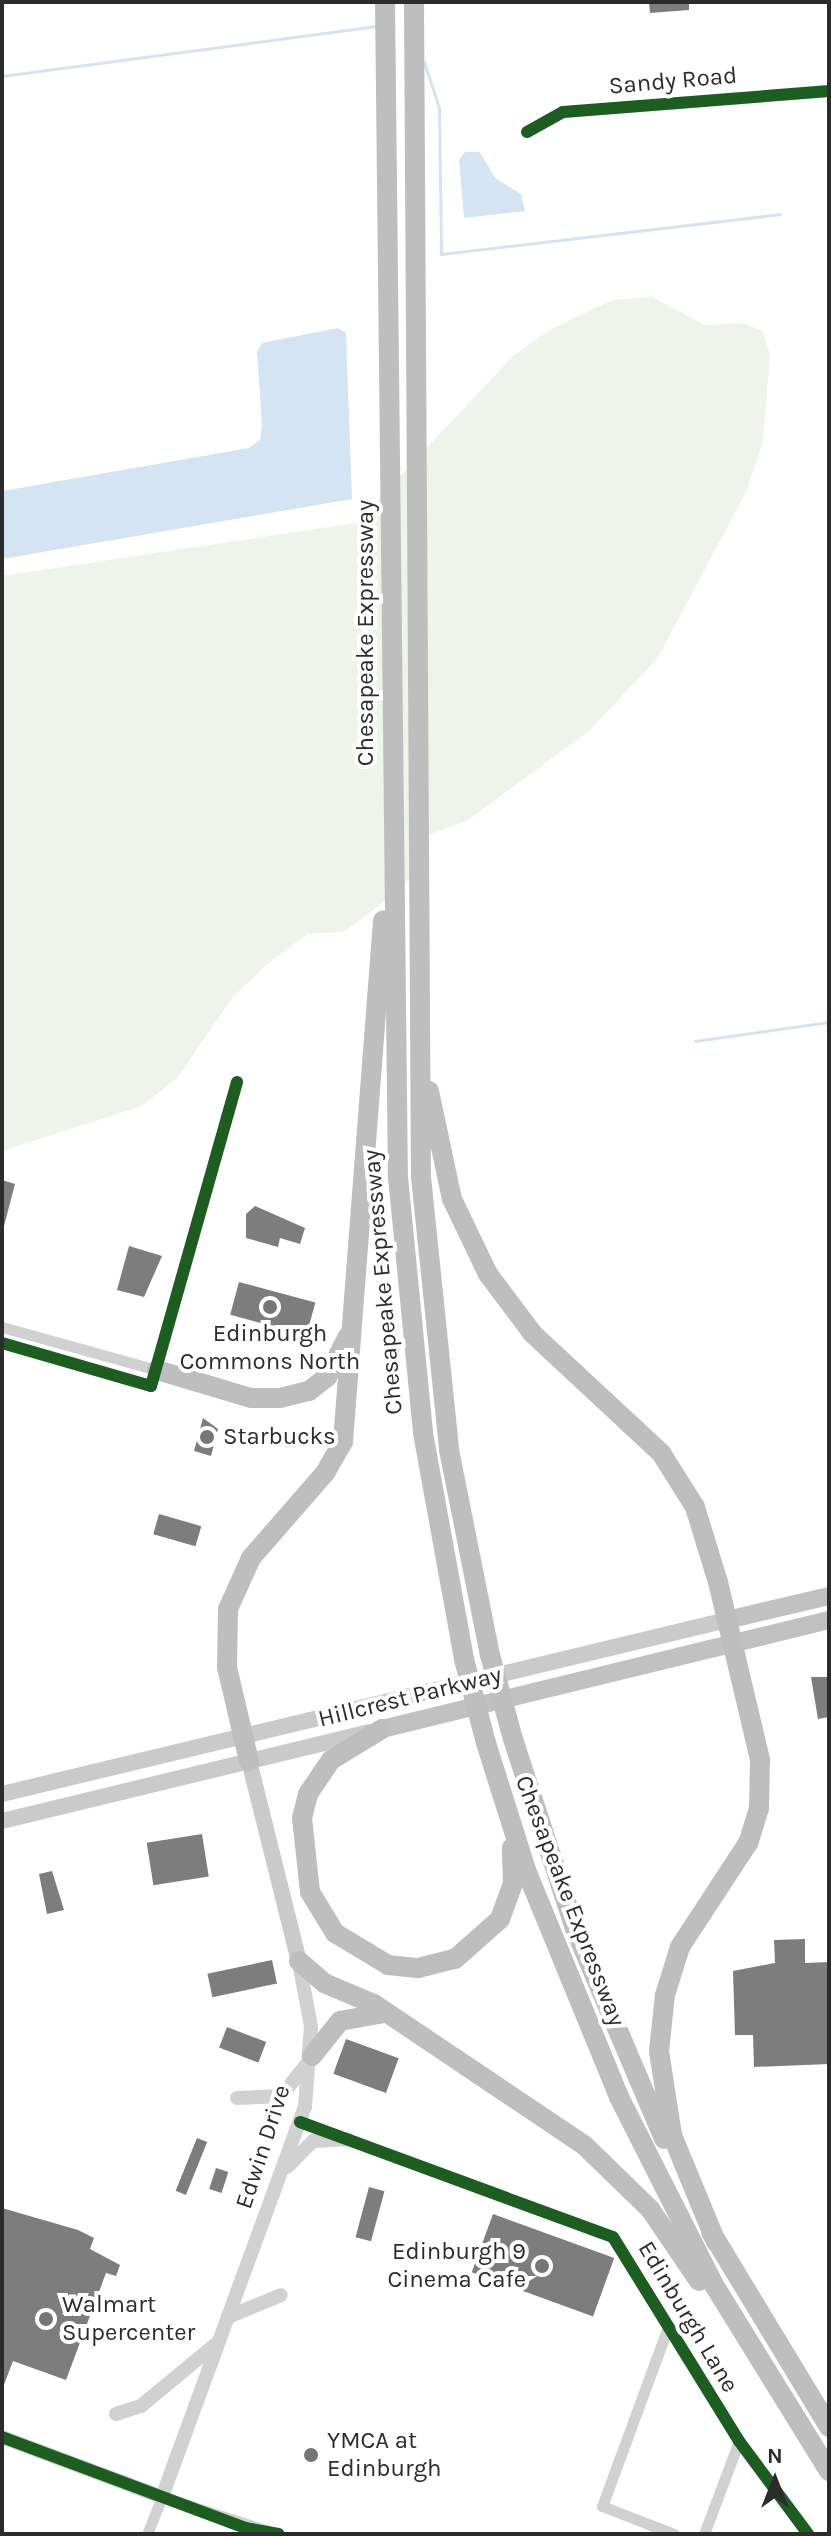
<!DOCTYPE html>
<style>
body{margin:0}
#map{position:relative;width:831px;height:2536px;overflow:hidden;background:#fff;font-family:Karla,sans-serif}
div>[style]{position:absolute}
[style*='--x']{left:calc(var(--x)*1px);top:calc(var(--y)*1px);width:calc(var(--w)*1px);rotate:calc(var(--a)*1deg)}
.green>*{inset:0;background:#eef4ea}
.water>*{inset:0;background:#d5e4f2}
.stream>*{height:3px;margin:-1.5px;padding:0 1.5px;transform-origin:1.5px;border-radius:1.5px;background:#d5e4f2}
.building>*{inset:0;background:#7d7d7d;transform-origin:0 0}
.minor>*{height:11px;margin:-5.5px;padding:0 5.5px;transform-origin:5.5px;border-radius:5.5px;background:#d1d1d1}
.tertiary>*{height:14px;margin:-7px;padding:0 7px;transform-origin:7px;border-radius:7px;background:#d1d1d1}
.secondary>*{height:16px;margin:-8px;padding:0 8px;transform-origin:8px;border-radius:8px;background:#cacaca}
.trunk>*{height:18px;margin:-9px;padding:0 9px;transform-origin:9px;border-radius:9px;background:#c1c1c1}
.motorway>*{height:20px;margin:-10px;padding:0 10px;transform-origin:10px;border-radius:10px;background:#bebebe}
.motorway-bridge>*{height:20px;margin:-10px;padding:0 10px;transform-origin:10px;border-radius:10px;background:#bebebe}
.cycleway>*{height:12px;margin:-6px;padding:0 6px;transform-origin:6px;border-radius:6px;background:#1b5e20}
.dots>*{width:22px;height:22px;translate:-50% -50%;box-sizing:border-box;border:4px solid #fff;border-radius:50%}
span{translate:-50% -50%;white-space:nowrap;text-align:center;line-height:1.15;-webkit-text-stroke:8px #fff;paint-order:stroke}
.street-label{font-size:24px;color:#2c2c2c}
.poi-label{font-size:24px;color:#2c2c2c}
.left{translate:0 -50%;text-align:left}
.right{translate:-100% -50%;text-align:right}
.frame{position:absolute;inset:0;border:4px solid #2c2c2c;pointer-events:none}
.north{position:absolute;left:735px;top:2440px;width:80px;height:80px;-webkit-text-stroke:6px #fff;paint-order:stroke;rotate:0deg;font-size:22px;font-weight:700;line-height:32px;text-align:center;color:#2c2c2c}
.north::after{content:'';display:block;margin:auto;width:28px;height:36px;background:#2c2c2c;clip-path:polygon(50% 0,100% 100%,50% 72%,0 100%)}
</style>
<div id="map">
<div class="green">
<i style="clip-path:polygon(652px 297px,705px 325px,742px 323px,763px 331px,770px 355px,763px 442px,746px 492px,657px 659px,589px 731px,468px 820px,426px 836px,430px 858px,393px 895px,344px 932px,307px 934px,265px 966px,232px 998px,178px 1077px,142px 1106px,2px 1151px,2px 576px,356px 523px,513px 356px,551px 329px,612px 300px)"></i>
</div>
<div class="water">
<i style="clip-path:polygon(465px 152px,480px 152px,495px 178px,521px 194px,525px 211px,464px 218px,459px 160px)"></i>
<i style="clip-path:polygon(338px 328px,346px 333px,352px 499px,2px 559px,2px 491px,249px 448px,260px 440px,262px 426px,257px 352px,262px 343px)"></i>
</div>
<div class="stream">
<i style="--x:424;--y:62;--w:48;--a:71.9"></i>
<i style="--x:439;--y:108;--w:146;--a:89.2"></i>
<i style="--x:441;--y:254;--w:341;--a:-6.7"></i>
<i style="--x:2;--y:76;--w:376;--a:-7.6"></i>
<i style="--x:695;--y:1041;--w:135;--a:-8.1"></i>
</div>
<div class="building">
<i style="clip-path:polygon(649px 2px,689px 2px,689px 10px,650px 13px)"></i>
<i style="clip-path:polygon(2px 1180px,15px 1184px,4px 1226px,2px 1226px)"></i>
<i style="clip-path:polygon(255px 1206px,305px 1228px,300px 1244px,280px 1238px,278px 1247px,246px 1238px,246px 1214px)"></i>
<i style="clip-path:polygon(129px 1246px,162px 1256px,144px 1297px,117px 1290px)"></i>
<i style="left:239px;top:1282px;width:79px;height:34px;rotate:15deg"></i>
<i style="clip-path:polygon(203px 1418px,218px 1429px,211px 1456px,194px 1451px)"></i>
<i style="left:159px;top:1514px;width:44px;height:21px;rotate:16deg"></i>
<i style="clip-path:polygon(811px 1677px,829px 1677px,829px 1717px,818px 1719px)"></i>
<i style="left:202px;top:1834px;width:43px;height:56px;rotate:81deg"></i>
<i style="clip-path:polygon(52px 1871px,64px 1910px,47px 1914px,39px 1874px)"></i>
<i style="clip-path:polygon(805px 1939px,805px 1963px,829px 1962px,829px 2064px,754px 2067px,753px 2035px,735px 2035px,733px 1971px,775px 1963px,774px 1940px)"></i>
<i style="left:272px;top:1960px;width:24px;height:66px;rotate:78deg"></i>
<i style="left:227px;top:2027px;width:42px;height:22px;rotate:21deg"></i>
<i style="left:346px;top:2039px;width:56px;height:37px;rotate:20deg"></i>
<i style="left:197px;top:2138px;width:11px;height:57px;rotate:22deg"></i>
<i style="left:216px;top:2168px;width:13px;height:22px;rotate:18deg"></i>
<i style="left:369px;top:2187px;width:16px;height:52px;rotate:15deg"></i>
<i style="clip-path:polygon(2px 2208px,78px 2230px,94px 2238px,90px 2249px,120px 2265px,116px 2276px,106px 2273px,66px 2380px,13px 2361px,2px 2390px)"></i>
<i style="left:493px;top:2214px;width:129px;height:62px;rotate:20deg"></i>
</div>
<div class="minor">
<i style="--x:527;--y:132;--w:41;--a:-29.1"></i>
<i style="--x:563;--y:112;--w:267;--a:-4.5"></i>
<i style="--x:2;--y:1327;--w:161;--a:15.5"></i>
<i style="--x:2;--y:1343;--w:155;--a:16.1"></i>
<i style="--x:151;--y:1386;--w:316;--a:-74.2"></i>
<i style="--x:300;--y:2122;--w:333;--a:20.2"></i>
<i style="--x:613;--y:2237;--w:240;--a:58.3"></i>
<i style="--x:739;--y:2441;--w:116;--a:53.4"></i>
<i style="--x:668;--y:2327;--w:191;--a:110.2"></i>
<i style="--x:602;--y:2506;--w:77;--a:21.3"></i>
<i style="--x:147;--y:2534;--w:40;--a:-68"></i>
<i style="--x:162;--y:2497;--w:122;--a:17.7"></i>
<i style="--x:704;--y:2534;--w:99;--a:-69.4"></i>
</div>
<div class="tertiary">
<i style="--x:237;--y:2098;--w:44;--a:-2.6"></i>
<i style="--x:281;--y:2096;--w:48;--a:-51"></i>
<i style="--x:287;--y:2167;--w:37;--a:-45"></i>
<i style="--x:313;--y:2141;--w:34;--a:-3"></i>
<i style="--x:228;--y:2317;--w:57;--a:-22.5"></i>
<i style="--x:116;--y:2414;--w:26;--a:-18"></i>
<i style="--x:141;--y:2406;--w:97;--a:-39.6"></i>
<i style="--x:2;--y:2437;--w:171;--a:20.6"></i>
<i style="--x:162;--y:2497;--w:415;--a:-69.9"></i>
<i style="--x:305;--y:2107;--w:81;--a:-85.8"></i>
<i style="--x:311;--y:2026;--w:64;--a:-100.8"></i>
</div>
<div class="secondary">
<i style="--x:249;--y:1761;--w:206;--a:76"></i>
<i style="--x:2;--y:1794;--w:746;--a:-13.5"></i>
<i style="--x:2;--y:1821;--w:378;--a:-13.6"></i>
</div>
<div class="trunk">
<i style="--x:727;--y:1620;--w:105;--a:-13.2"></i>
<i style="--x:382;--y:1729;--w:460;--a:-13.7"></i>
</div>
<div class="motorway">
<i style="--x:385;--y:2;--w:1175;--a:89.37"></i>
<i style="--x:398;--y:1177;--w:257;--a:84.4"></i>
<i style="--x:423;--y:1433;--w:234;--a:79.7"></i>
<i style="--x:414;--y:2;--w:1175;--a:89.66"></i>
<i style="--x:421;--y:1177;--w:274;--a:84.1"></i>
<i style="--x:449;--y:1450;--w:209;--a:78.7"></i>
<i style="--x:429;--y:1091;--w:110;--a:78"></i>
<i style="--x:452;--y:1199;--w:83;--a:64.4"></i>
<i style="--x:488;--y:1274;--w:75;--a:53.1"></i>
<i style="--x:533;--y:1334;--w:175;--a:42.9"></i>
<i style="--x:661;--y:1453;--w:64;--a:57.8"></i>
<i style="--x:695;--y:1507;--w:78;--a:73"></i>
<i style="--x:718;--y:1582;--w:183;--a:76.7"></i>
<i style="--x:760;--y:1760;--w:48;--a:91.2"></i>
<i style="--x:759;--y:1808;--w:37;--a:107"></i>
<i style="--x:748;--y:1843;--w:124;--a:123.2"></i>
<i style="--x:680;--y:1947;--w:50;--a:107.4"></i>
<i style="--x:665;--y:1995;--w:56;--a:96.1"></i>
<i style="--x:659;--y:2051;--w:85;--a:81.2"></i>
<i style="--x:672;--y:2135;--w:116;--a:67.6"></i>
<i style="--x:157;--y:1370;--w:98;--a:16.6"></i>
<i style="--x:251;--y:1398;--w:29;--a:0"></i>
<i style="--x:280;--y:1398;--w:30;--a:-14"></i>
<i style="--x:309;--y:1391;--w:23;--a:-38"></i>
<i style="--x:327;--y:1377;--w:46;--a:-62.9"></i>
<i style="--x:382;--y:1729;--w:60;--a:148.7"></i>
<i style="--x:331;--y:1760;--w:41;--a:124.1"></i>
<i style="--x:308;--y:1794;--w:25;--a:104"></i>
<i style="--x:302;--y:1818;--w:74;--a:83.8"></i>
<i style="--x:310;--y:1892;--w:48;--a:58.6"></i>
<i style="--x:335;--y:1933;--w:62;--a:31.1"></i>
<i style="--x:388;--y:1965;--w:30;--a:6"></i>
<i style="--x:418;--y:1968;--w:38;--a:-14"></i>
<i style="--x:455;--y:1959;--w:60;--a:-41.6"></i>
<i style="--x:500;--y:1919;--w:38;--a:-70"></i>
<i style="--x:513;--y:1883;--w:35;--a:-92"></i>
<i style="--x:513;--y:1739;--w:200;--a:71.9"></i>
<i style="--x:575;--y:1929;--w:228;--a:67"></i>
<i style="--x:486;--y:1743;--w:133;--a:72.5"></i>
<i style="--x:526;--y:1870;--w:245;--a:67.7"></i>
<i style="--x:619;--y:2097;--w:211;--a:63.2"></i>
<i style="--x:714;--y:2285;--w:219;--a:58.3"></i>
<i style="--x:249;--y:1761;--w:97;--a:-103.2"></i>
<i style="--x:227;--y:1667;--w:58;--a:-89"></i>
<i style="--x:228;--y:1609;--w:56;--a:-65.7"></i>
<i style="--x:251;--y:1558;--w:113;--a:-49"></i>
<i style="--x:325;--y:1473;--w:36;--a:-60"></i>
<i style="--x:343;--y:1442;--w:523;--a:-85.61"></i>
<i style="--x:299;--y:1961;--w:33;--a:41"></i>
<i style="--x:324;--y:1983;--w:54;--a:22.8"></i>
<i style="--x:374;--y:2004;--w:254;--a:33.9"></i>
<i style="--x:585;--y:2146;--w:91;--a:44.1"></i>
<i style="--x:650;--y:2209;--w:87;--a:55.8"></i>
<i style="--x:312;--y:2056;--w:45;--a:-51.3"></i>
<i style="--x:340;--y:2021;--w:45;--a:-10.3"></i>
<i style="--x:711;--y:2232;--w:228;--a:58.8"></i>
</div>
<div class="motorway-bridge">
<i style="--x:490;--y:1655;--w:87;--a:74.7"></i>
<i style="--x:465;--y:1663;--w:83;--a:75.3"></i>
</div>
<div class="cycleway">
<i style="--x:527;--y:132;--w:41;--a:-29.1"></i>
<i style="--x:563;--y:112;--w:267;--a:-4.5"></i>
<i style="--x:2;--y:1343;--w:155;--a:16.1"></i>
<i style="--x:151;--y:1386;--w:316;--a:-74.2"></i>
<i style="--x:300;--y:2122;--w:333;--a:20.2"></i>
<i style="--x:613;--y:2237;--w:240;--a:58.3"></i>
<i style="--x:739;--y:2441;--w:116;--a:53.4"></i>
<i style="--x:2;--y:2437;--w:259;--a:20.5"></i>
<i style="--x:245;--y:2528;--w:34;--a:10"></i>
</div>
<div class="dots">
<i style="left:270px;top:1307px;background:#767676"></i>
<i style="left:207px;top:1437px;background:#767676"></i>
<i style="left:542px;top:2266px;background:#767676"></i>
<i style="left:46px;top:2319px;background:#767676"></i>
<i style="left:311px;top:2455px;background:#767676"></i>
</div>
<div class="street-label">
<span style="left:673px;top:81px;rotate:-5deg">Sandy Road</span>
<span style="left:366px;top:633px;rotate:-90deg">Chesapeake Expressway</span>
<span style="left:383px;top:1282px;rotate:-95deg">Chesapeake Expressway</span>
<span style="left:410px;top:1697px;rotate:-14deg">Hillcrest Parkway</span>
<span style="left:570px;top:1901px;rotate:69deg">Chesapeake Expressway</span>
<span style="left:263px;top:2147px;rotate:-72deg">Edwin Drive</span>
<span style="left:688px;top:2317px;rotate:59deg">Edinburgh Lane</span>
</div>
<div class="poi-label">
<span style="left:270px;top:1348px">Edinburgh<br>Commons North</span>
<span class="left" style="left:223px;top:1437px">Starbucks</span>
<span class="right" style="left:526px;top:2266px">Edinburgh 9<br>Cinema Cafe</span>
<span class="left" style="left:62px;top:2319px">Walmart<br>Supercenter</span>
<span class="left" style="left:327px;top:2455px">YMCA at<br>Edinburgh</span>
</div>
<div class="frame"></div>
<div class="north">N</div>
</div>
